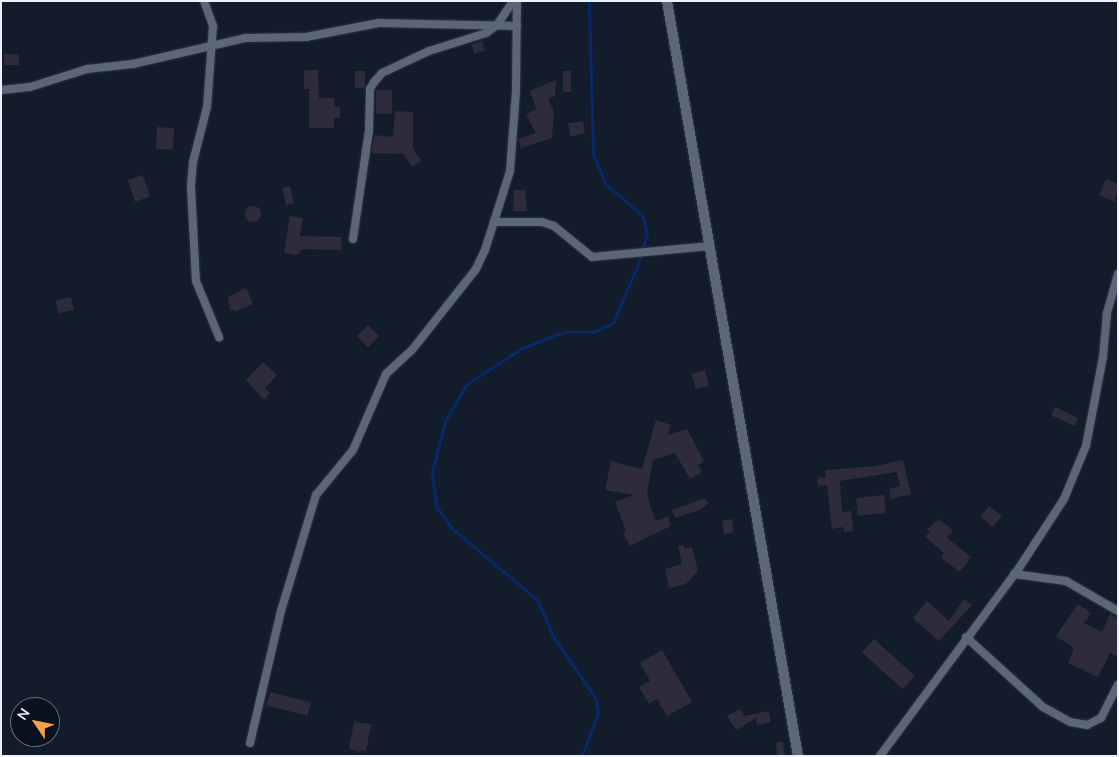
<!DOCTYPE html>
<style>
body{margin:0}
#map{position:relative;width:1119px;height:757px;overflow:hidden;background:#131c2a;font-family:Mulish,sans-serif}
div>[style]{position:absolute}
[style*='--x']{left:calc(var(--x)*1px);top:calc(var(--y)*1px);width:calc(var(--w)*1px);rotate:calc(var(--a)*1deg)}
.stream>*{height:2.5px;margin:-1.25px;padding:0 1.25px;transform-origin:1.25px;border-radius:1.25px;background:#072969}
.building>*{inset:0;background:#2d2b3c;transform-origin:0 0}
.round{border-radius:50%}
.roads{filter:drop-shadow(0 0 1px #313541) drop-shadow(0 0 1px #313541)}
.street>*{height:8px;margin:-4px;padding:0 4px;transform-origin:4px;border-radius:4px;background:#5b6678}
.secondary>*{height:10px;margin:-5px;padding:0 5px;transform-origin:5px;border-radius:5px;background:#5b6678}
span{translate:-50% -50%;white-space:nowrap;text-align:center;line-height:1.15;-webkit-text-stroke:5px #0a1220;paint-order:stroke}
.frame{position:absolute;inset:0;border:2px solid #edf3fe;pointer-events:none}
.north{position:absolute;left:10px;top:697px;width:50px;height:50px;box-sizing:border-box;background:#0a1220;border:1px solid #656c79;border-radius:50%;rotate:304deg;font-size:14px;font-weight:700;line-height:20px;text-align:center;color:#edf3fe}
.north::after{content:'';display:block;margin:auto;width:18px;height:22px;background:#f8a14b;clip-path:polygon(50% 0,100% 100%,50% 72%,0 100%)}
</style>
<div id="map">
<div class="stream">
<i style="--x:582;--y:756;--w:46;--a:-69.6"></i>
<i style="--x:598;--y:713;--w:14;--a:-98"></i>
<i style="--x:596;--y:699;--w:74;--a:-124.5"></i>
<i style="--x:554;--y:638;--w:42;--a:-114.1"></i>
<i style="--x:537;--y:600;--w:112;--a:-140.1"></i>
<i style="--x:451;--y:528;--w:27;--a:-124"></i>
<i style="--x:436;--y:506;--w:34;--a:-97"></i>
<i style="--x:432;--y:472;--w:53;--a:-75.7"></i>
<i style="--x:445;--y:421;--w:43;--a:-59.3"></i>
<i style="--x:467;--y:384;--w:66;--a:-33.2"></i>
<i style="--x:522;--y:348;--w:45;--a:-20.9"></i>
<i style="--x:564;--y:332;--w:30;--a:0"></i>
<i style="--x:594;--y:332;--w:21;--a:-25"></i>
<i style="--x:613;--y:323;--w:61;--a:-66.8"></i>
<i style="--x:637;--y:267;--w:34;--a:-73"></i>
<i style="--x:647;--y:234;--w:20;--a:-105"></i>
<i style="--x:642;--y:215;--w:47;--a:-140.2"></i>
<i style="--x:606;--y:185;--w:33;--a:-113"></i>
<i style="--x:593;--y:155;--w:154;--a:-91.5"></i>
</div>
<div class="building">
<i style="left:482px;top:41px;width:10px;height:11px;rotate:73deg"></i>
<i style="left:4px;top:54px;width:15px;height:11px"></i>
<i style="clip-path:polygon(304px 70px,318px 70px,319px 98px,334px 98px,334px 107px,340px 107px,340px 118px,334px 118px,334px 128px,309px 128px,309px 89px,304px 89px)"></i>
<i style="left:355px;top:71px;width:10px;height:17px"></i>
<i style="left:563px;top:71px;width:8px;height:21px"></i>
<i style="clip-path:polygon(556px 80px,555px 96px,548px 99px,554px 111px,552px 138px,521px 148px,518px 139px,536px 133px,526px 114px,536px 109px,530px 91px)"></i>
<i style="left:376px;top:90px;width:16px;height:24px"></i>
<i style="clip-path:polygon(395px 111px,413px 112px,413px 148px,421px 161px,412px 167px,404px 154px,372px 153px,374px 135px,393px 137px)"></i>
<i style="left:583px;top:121px;width:13px;height:15px;rotate:81deg"></i>
<i style="left:157px;top:127px;width:17px;height:22px;rotate:3deg"></i>
<i style="left:143px;top:175px;width:23px;height:16px;rotate:72deg"></i>
<i style="clip-path:polygon(1106px 179px,1118px 184px,1115px 202px,1099px 195px)"></i>
<i style="left:290px;top:186px;width:18px;height:8px;rotate:77deg"></i>
<i style="clip-path:polygon(514px 190px,525px 190px,527px 211px,513px 211px)"></i>
<i class="round" style="left:245px;top:206px;width:16px;height:16px"></i>
<i style="clip-path:polygon(290px 216px,303px 218px,300px 236px,342px 237px,341px 250px,302px 249px,297px 255px,284px 253px)"></i>
<i style="clip-path:polygon(246px 288px,253px 304px,235px 312px,233px 309px,230px 311px,228px 297px)"></i>
<i style="left:71px;top:297px;width:13px;height:16px;rotate:77deg"></i>
<i style="left:368px;top:325px;width:16px;height:16px;rotate:45deg"></i>
<i style="clip-path:polygon(263px 362px,277px 375px,265px 388px,270px 393px,264px 400px,246px 380px)"></i>
<i style="left:705px;top:370px;width:16px;height:14px;rotate:75deg"></i>
<i style="left:1055px;top:407px;width:26px;height:9px;rotate:25deg"></i>
<i style="clip-path:polygon(656px 420px,671px 425px,668px 435px,687px 429px,704px 461px,698px 465px,702px 472px,690px 479px,675px 453px,653px 460px,647px 492px,650px 505px,656px 521px,668px 516px,671px 526px,630px 546px,623px 533px,626px 531px,615px 502px,634px 495px,605px 490px,611px 461px,642px 469px)"></i>
<i style="clip-path:polygon(903px 460px,911px 494px,891px 499px,889px 489px,900px 486px,897px 472px,840px 481px,842px 512px,851px 511px,853px 531px,844px 532px,843px 527px,832px 529px,827px 485px,818px 486px,818px 478px,826px 477px,825px 470px,876px 466px)"></i>
<i style="left:884px;top:495px;width:18px;height:28px;rotate:84deg"></i>
<i style="clip-path:polygon(705px 498px,708px 504px,700px 510px,675px 518px,672px 510px)"></i>
<i style="left:989px;top:506px;width:16px;height:14px;rotate:38deg"></i>
<i style="left:732px;top:519px;width:14px;height:10px;rotate:82deg"></i>
<i style="clip-path:polygon(939px 519px,953px 530px,947px 538px,971px 557px,960px 572px,941px 558px,944px 553px,925px 537px,930px 531px,927px 529px)"></i>
<i style="clip-path:polygon(684px 545px,685px 549px,692px 547px,698px 571px,686px 584px,669px 588px,665px 569px,682px 564px,678px 546px)"></i>
<i style="clip-path:polygon(964px 599px,972px 605px,939px 641px,913px 618px,927px 601px,949px 621px)"></i>
<i style="clip-path:polygon(1078px 604px,1091px 613px,1084px 623px,1102px 632px,1110px 614px,1118px 618px,1118px 657px,1110px 653px,1098px 677px,1068px 663px,1074px 648px,1056px 636px)"></i>
<i style="left:874px;top:639px;width:55px;height:18px;rotate:42deg"></i>
<i style="clip-path:polygon(662px 650px,692px 702px,667px 716px,657px 699px,649px 704px,639px 687px,650px 681px,640px 663px)"></i>
<i style="left:270px;top:692px;width:42px;height:14px;rotate:14deg"></i>
<i style="clip-path:polygon(740px 709px,744px 716px,769px 711px,771px 722px,757px 725px,756px 718px,736px 730px,727px 716px)"></i>
<i style="clip-path:polygon(354px 722px,371px 724px,366px 751px,361px 750px,360px 753px,349px 748px)"></i>
<i style="clip-path:polygon(776px 742px,783px 742px,785px 756px,777px 756px)"></i>
</div>
<div class="roads">
<div class="street">
<i style="--x:204;--y:1;--w:27;--a:70"></i>
<i style="--x:213;--y:26;--w:81;--a:94.2"></i>
<i style="--x:207;--y:107;--w:57;--a:104.3"></i>
<i style="--x:193;--y:162;--w:25;--a:95"></i>
<i style="--x:191;--y:187;--w:94;--a:87"></i>
<i style="--x:196;--y:281;--w:61;--a:67.7"></i>
<i style="--x:1;--y:90;--w:29;--a:-6"></i>
<i style="--x:30;--y:87;--w:60;--a:-17.5"></i>
<i style="--x:87;--y:69;--w:46;--a:-6.2"></i>
<i style="--x:133;--y:64;--w:116;--a:-13"></i>
<i style="--x:246;--y:38;--w:60;--a:-1"></i>
<i style="--x:306;--y:37;--w:74;--a:-10.9"></i>
<i style="--x:379;--y:23;--w:138;--a:1.2"></i>
<i style="--x:494;--y:222;--w:48;--a:0"></i>
<i style="--x:542;--y:222;--w:13;--a:18"></i>
<i style="--x:554;--y:226;--w:49;--a:39.2"></i>
<i style="--x:592;--y:257;--w:119;--a:-5.3"></i>
<i style="--x:353;--y:239;--w:110;--a:-81.6"></i>
<i style="--x:369;--y:130;--w:41;--a:-88.6"></i>
<i style="--x:370;--y:89;--w:8;--a:-60"></i>
<i style="--x:374;--y:82;--w:12;--a:-48"></i>
<i style="--x:382;--y:73;--w:52;--a:-25.1"></i>
<i style="--x:429;--y:51;--w:60;--a:-17.5"></i>
<i style="--x:486;--y:33;--w:14;--a:-36"></i>
<i style="--x:497;--y:25;--w:29;--a:-56"></i>
<i style="--x:1014;--y:574;--w:52;--a:7.7"></i>
<i style="--x:1066;--y:581;--w:60;--a:30"></i>
<i style="--x:966;--y:637;--w:104;--a:42.3"></i>
<i style="--x:1043;--y:707;--w:31;--a:29"></i>
<i style="--x:1070;--y:722;--w:17;--a:10"></i>
<i style="--x:1087;--y:725;--w:16;--a:-27"></i>
<i style="--x:1101;--y:718;--w:37;--a:-63"></i>
<i style="--x:250;--y:743;--w:136;--a:-76.8"></i>
<i style="--x:281;--y:611;--w:121;--a:-73.2"></i>
<i style="--x:316;--y:495;--w:58;--a:-50.6"></i>
<i style="--x:353;--y:450;--w:83;--a:-66.5"></i>
<i style="--x:386;--y:374;--w:35;--a:-43"></i>
<i style="--x:412;--y:350;--w:103;--a:-51.7"></i>
<i style="--x:476;--y:269;--w:21;--a:-65"></i>
<i style="--x:485;--y:250;--w:83;--a:-72.4"></i>
<i style="--x:510;--y:171;--w:80;--a:-85.7"></i>
<i style="--x:516;--y:91;--w:90;--a:-89.4"></i>
<i style="--x:880;--y:756;--w:234;--a:-53.5"></i>
<i style="--x:1019;--y:568;--w:82;--a:-56.9"></i>
<i style="--x:1064;--y:499;--w:57;--a:-67.5"></i>
<i style="--x:1086;--y:446;--w:91;--a:-79.2"></i>
<i style="--x:1103;--y:357;--w:44;--a:-84.8"></i>
<i style="--x:1107;--y:313;--w:41;--a:-74.2"></i>
</div>
<div class="secondary">
<i style="--x:667;--y:1;--w:766;--a:80.16"></i>
</div>
</div>
<div class="frame"></div>
<div class="north">N</div>
</div>
